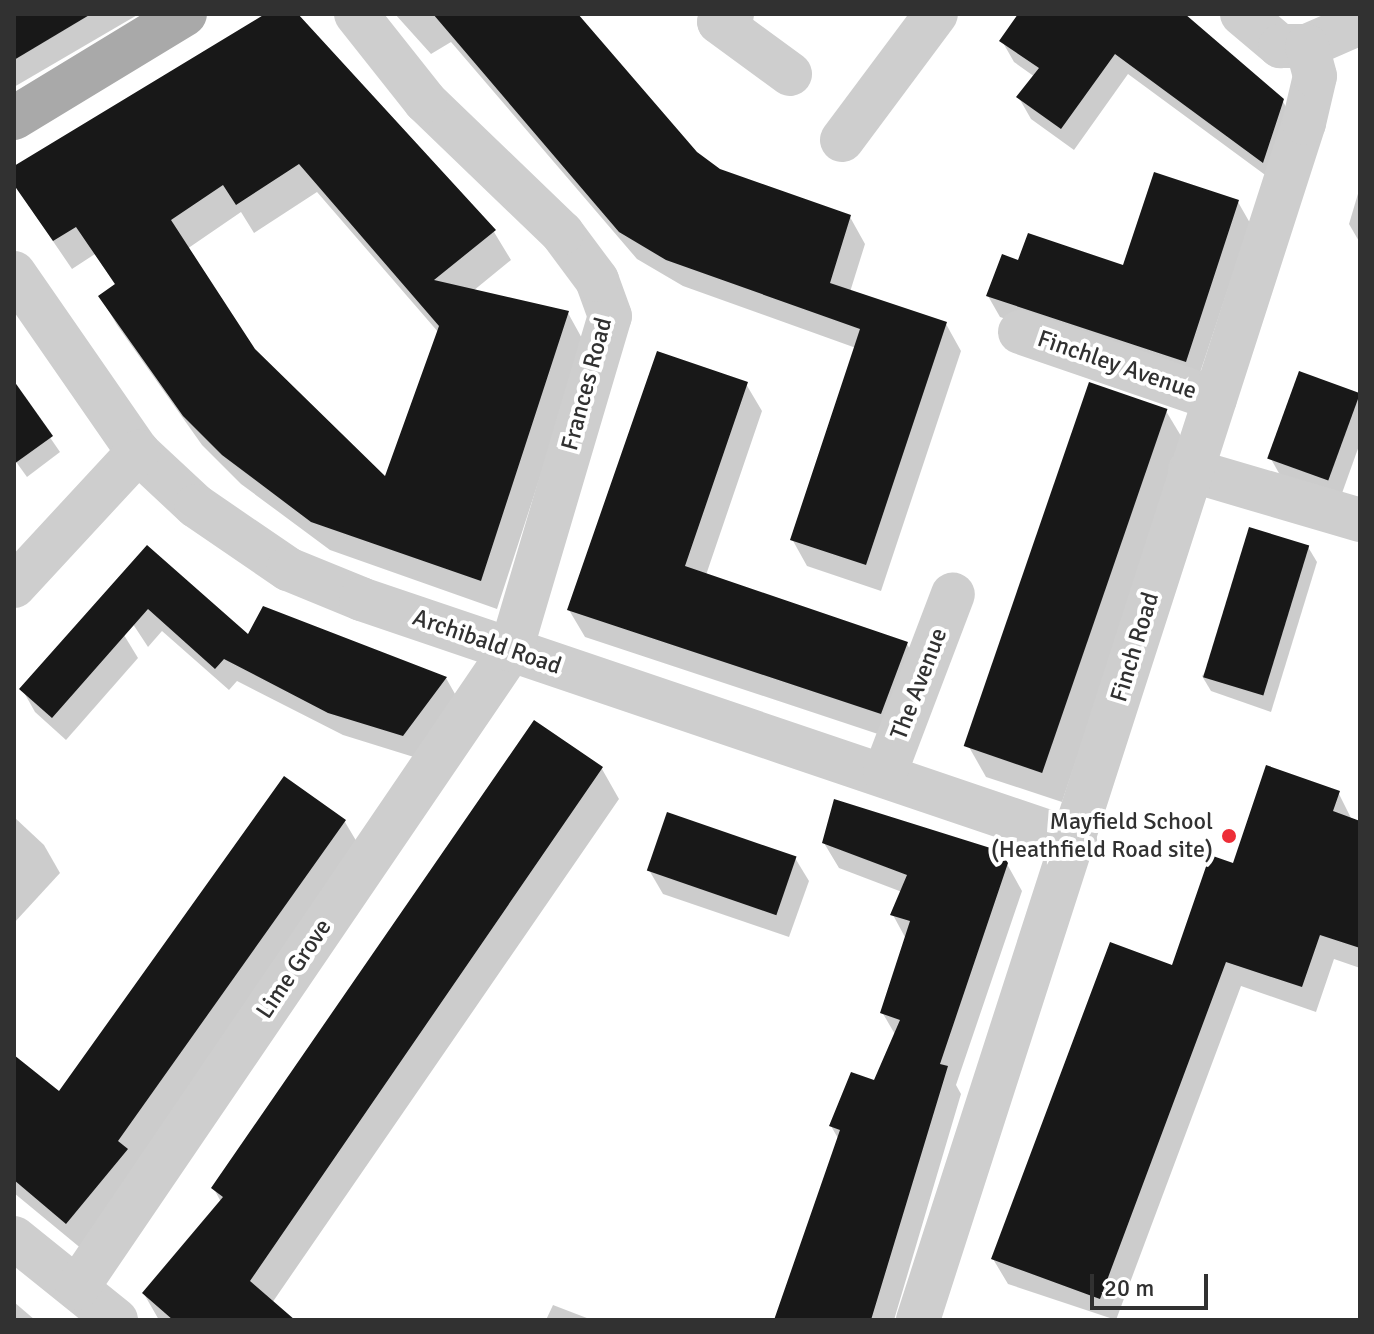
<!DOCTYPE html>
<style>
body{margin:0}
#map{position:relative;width:1374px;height:1334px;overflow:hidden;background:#fff;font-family:Signika,sans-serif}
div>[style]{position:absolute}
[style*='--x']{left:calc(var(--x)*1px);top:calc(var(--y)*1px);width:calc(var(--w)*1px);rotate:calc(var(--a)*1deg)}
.shadow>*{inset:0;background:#0003}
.building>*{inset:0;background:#181818;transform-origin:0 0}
.minor>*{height:44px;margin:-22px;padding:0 22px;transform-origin:22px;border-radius:22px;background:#cecece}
.major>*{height:44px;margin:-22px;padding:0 22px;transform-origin:22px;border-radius:22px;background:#a9a9a9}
.dots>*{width:22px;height:22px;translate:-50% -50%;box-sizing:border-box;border:4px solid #fff;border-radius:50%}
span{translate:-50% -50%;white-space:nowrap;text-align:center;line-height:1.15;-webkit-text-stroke:8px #fff;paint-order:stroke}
.street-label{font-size:24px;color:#313131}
.poi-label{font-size:24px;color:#313131}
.right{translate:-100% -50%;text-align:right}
.frame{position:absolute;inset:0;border:16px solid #313131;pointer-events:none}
.scale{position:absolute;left:1090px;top:1274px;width:118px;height:36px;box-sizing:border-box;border:4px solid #313131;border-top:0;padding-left:10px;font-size:24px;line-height:28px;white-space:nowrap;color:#313131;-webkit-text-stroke:6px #fff;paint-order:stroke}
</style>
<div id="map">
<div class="shadow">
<i style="clip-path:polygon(14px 14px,139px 14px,14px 87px)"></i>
<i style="clip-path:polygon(evenodd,269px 14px,295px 14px,494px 232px,511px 260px,473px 291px,568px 313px,584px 342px,497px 609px,330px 550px,241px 484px,202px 445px,117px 325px,100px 296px,116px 286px,95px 254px,72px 269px,14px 184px,14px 168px,269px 14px,317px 192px,439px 333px,386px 480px,253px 350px,187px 249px,241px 212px,254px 233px,317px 192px)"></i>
<i style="clip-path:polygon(395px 14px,575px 14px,696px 153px,719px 171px,850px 217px,865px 244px,850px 292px,946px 324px,961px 351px,881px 591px,807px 566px,792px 539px,856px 348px,683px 286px,637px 259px,451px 42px,431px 54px)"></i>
<i style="clip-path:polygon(1021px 14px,1182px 14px,1282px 100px,1295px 122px,1276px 183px,1128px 74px,1074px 150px,1031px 119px,1019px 98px,1035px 77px,1014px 62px,1002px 41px)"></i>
<i style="clip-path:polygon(1360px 187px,1360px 243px,1349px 224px)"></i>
<i style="clip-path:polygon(1238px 202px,1250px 223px,1197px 382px,1000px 317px,988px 296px,1019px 263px,1124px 267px)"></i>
<i style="clip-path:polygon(1300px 374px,1360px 395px,1360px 443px,1341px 496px,1280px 475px,1271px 459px)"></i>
<i style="clip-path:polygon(746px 384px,762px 411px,706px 575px,907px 644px,922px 671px,896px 740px,585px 637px,569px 610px)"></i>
<i style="clip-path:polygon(14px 385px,60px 452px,27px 477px,14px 459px)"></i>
<i style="clip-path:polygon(1166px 411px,1184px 441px,1062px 802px,986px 777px,969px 747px)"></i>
<i style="clip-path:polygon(1308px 547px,1317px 562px,1271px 712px,1211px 691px,1202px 676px)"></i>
<i style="clip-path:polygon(110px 589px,249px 637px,446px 678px,459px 701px,417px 758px,343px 735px,237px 681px,229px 690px,162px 631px,148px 647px)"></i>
<i style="clip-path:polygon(124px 635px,138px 658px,66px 740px,35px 712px,22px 689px)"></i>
<i style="clip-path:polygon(535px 723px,602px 769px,619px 799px,272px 1303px,292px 1320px,159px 1320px,144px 1294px,221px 1202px,214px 1189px)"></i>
<i style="clip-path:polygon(284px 779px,345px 822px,361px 849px,83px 1250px,14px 1193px,14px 1057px,59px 1094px)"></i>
<i style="clip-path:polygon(1338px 792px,1352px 820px,1360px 823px,1360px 968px,1334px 959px,1316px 1012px,1241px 986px,1116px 1320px,1008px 1284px,993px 1259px,1234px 866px)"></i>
<i style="clip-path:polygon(14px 817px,44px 845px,60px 873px,14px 923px)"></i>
<i style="clip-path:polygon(824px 843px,1007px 864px,1022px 891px,956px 1085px,961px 1094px,894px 1320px,776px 1320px,839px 1140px,831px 1126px,875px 1083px,896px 1036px,882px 1012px,906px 939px,893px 915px,902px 892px,839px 868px)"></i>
<i style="clip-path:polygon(795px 858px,809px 881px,789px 937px,663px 894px,649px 870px)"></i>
<i style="clip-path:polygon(14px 1302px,35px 1320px,14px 1320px)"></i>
<i style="clip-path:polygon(553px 1305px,592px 1320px,546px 1320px)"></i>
</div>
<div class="building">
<i style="clip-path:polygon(14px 14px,91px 14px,14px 60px)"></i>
<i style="clip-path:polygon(evenodd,265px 14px,298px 14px,496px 230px,434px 280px,569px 311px,481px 581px,311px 522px,222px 455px,183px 416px,98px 296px,115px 284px,76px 227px,53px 241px,14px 185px,14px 166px,265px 14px,299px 164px,439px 326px,385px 476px,255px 349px,171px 220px,223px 185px,236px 205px,299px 164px)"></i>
<i style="clip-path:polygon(433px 14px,578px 14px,697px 152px,720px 169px,851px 215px,830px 283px,947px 322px,866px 565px,790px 540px,860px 329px,666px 260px,619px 232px)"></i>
<i style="clip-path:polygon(1018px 14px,1185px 14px,1284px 99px,1263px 163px,1115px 54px,1061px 129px,1016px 97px,1039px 68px,999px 41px)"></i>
<i style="clip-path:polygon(1154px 172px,1239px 200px,1186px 362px,986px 296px,1002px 254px,1018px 260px,1028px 233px,1123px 265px)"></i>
<i style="clip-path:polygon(657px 351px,748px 382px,685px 566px,908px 642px,881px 714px,567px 610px)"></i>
<i style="left:1299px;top:371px;width:65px;height:93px;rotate:20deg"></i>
<i style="clip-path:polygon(14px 381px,53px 436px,14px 464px)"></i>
<i style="left:1089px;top:382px;width:83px;height:385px;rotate:19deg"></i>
<i style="left:1249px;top:527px;width:63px;height:157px;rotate:17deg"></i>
<i style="clip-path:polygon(147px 545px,248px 634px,263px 606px,447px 677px,403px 736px,328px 713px,224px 659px,215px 669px,148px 609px,52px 718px,19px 689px)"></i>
<i style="clip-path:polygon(534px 720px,603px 767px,250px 1281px,295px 1320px,173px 1320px,142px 1293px,223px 1197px,211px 1188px)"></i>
<i style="clip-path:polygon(1266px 765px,1340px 791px,1333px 811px,1360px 821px,1360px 948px,1320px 935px,1302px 987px,1226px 962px,1100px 1299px,991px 1259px,1110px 942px,1172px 965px,1210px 855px,1233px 863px)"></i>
<i style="clip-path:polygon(284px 776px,346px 820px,118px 1141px,128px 1149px,66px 1224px,14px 1180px,14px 1055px,59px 1091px)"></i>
<i style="clip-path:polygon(834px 799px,1000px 851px,1008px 863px,940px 1064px,948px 1066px,871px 1320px,774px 1320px,840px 1130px,829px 1126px,851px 1072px,874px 1080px,900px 1020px,880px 1013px,910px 921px,890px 915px,907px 875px,822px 843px)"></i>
<i style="left:667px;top:812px;width:137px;height:62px;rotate:19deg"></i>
</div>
<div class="minor">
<i style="--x:732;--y:14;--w:15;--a:148"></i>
<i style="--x:719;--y:22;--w:88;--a:36.2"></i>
<i style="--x:1242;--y:14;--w:50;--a:40.1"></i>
<i style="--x:1280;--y:46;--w:27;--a:0"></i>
<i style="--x:1307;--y:46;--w:58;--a:-23.5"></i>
<i style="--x:842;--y:140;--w:157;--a:-53.3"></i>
<i style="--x:14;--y:273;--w:218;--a:55.3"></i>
<i style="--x:138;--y:452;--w:79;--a:43"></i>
<i style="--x:196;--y:506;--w:112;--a:34.4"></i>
<i style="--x:288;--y:569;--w:79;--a:22.3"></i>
<i style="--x:361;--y:599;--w:754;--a:18.72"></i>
<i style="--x:1020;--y:332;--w:206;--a:19"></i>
<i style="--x:1190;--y:470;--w:177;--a:16.4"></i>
<i style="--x:14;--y:586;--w:183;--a:-47.2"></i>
<i style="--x:885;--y:773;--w:191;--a:-69.2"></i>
<i style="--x:14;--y:1238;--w:131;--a:38.8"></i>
<i style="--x:77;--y:1288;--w:772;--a:-55.77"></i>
<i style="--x:511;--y:650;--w:348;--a:-73.5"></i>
<i style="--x:610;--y:316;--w:38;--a:-110"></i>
<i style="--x:597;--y:280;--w:59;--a:-126.7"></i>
<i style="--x:562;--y:233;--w:190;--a:-136.1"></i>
<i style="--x:425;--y:101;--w:111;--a:-128.4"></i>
<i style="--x:918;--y:1320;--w:1258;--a:-72.13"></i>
<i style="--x:1304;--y:123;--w:48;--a:-76.8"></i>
<i style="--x:1315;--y:76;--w:31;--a:-105"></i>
</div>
<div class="major">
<i style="--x:14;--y:118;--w:200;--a:-31.3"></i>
</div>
<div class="dots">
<i style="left:1229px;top:836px;background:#ed2d37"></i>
</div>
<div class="street-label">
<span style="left:1117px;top:365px;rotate:19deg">Finchley Avenue</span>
<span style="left:587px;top:384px;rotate:-75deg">Frances Road</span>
<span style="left:487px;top:642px;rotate:19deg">Archibald Road</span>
<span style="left:1135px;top:647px;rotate:-73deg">Finch Road</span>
<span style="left:919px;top:684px;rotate:-69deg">The Avenue</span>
<span style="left:294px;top:969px;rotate:-56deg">Lime Grove</span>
</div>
<div class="poi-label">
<span class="right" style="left:1213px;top:836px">Mayfield School<br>(Heathfield Road site)</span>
</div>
<div class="frame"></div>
<div class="scale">20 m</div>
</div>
